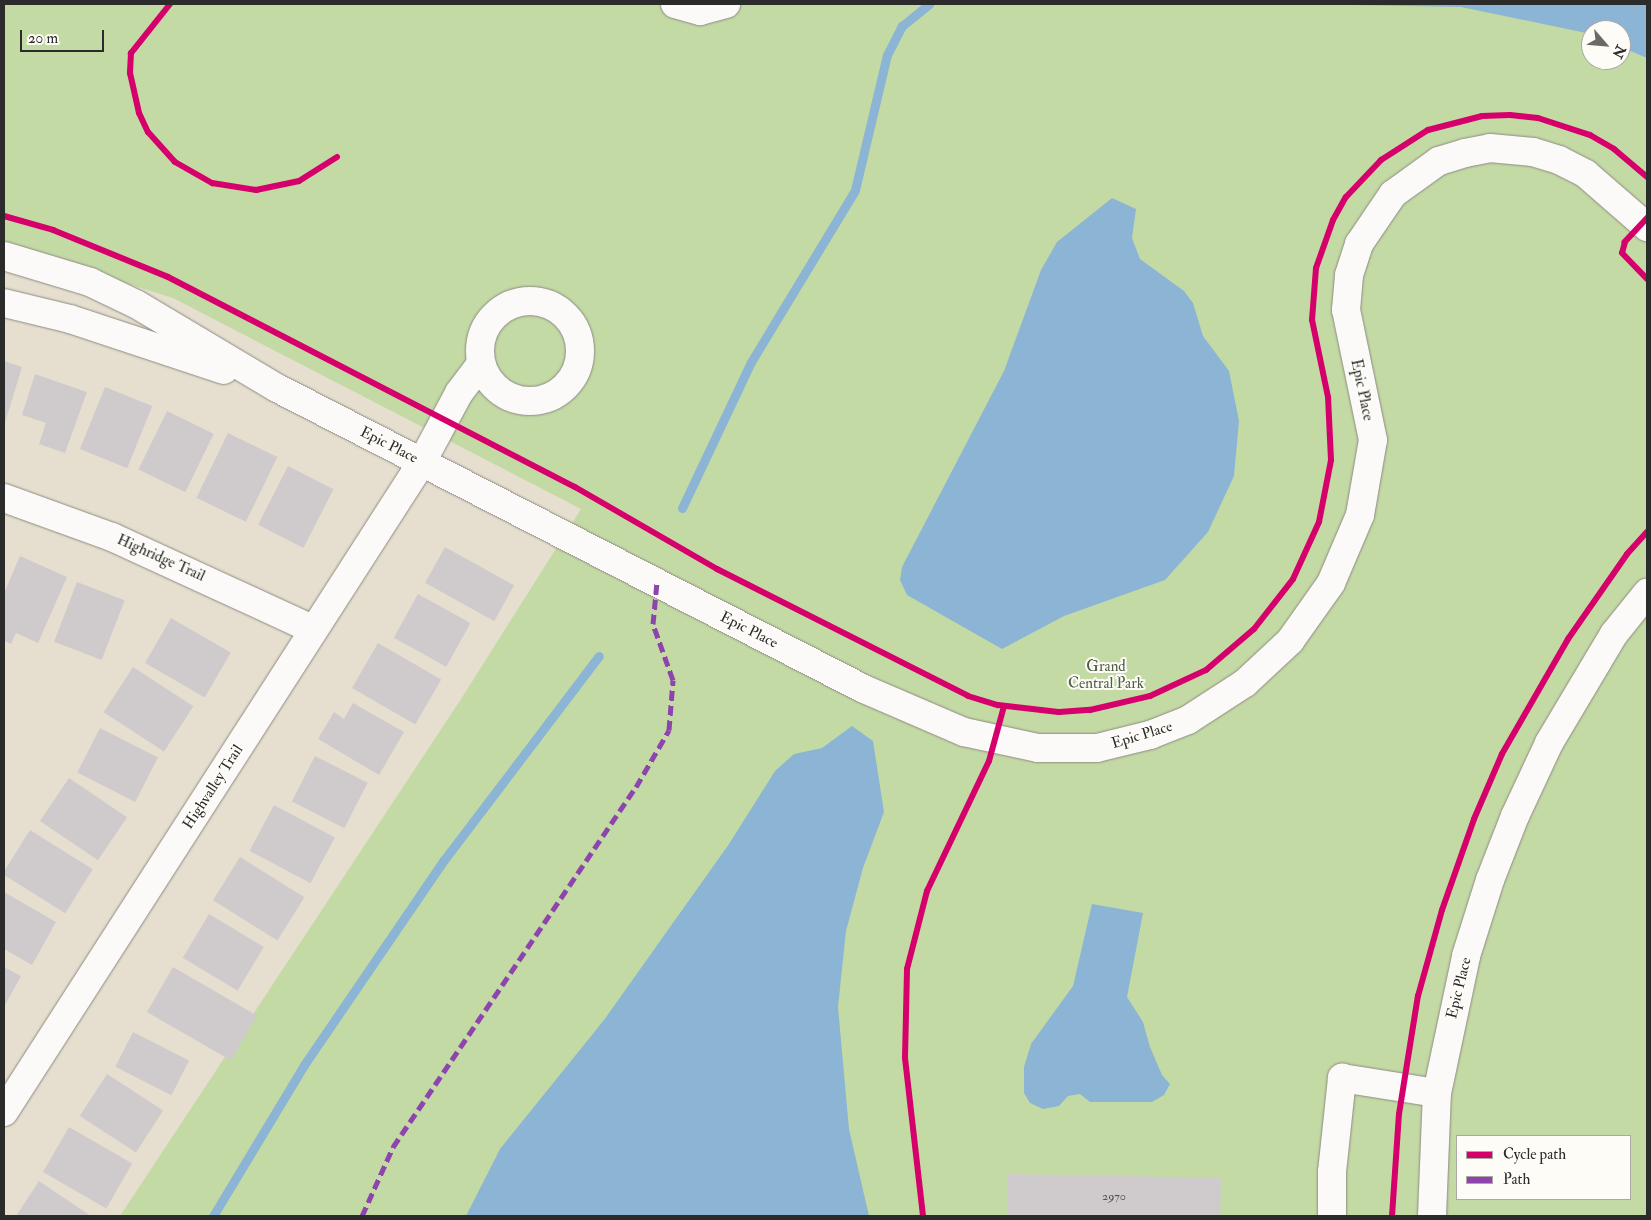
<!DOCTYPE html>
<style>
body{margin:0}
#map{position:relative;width:1651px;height:1220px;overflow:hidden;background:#e6dfcf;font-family:"IM FELL Double Pica",serif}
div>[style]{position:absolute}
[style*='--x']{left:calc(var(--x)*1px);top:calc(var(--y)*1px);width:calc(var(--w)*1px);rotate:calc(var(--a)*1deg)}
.green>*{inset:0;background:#c4daa5}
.water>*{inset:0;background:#8cb4d4}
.stream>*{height:9px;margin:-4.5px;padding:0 4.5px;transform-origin:4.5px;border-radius:4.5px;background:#8cb4d4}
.building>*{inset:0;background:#cfcbcd;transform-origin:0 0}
.roads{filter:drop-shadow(0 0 1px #8e8b83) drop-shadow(0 0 1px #8e8b83)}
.minor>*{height:28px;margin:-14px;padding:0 14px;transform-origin:14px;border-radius:14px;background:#fbfaf8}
.minor>.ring{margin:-14px;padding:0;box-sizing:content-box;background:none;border:28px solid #fbfaf8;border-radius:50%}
.quiet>*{height:5px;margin-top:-2.5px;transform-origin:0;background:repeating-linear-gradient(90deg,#8e44ad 0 10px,transparent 0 15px)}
.cycleway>*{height:6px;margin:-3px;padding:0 3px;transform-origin:3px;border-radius:3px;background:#d6006c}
span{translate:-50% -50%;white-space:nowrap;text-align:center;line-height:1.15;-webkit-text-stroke:4px #fdfcf7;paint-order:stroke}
.number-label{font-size:12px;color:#545354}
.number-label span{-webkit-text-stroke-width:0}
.street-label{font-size:15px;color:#2b2b2b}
.park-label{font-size:15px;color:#505e45}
.frame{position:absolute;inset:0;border:5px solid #2b2b2b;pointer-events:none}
.legend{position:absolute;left:1456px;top:1135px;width:175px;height:65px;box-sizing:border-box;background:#fdfcf7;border:1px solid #a9a8a5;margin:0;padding:6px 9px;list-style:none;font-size:15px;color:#2b2b2b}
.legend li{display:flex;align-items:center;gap:10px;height:25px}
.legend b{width:25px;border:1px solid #a9a8a5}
.north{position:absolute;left:1581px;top:20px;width:50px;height:50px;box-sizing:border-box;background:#fdfcf7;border:1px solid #a9a8a5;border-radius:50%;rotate:117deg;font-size:14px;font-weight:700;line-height:20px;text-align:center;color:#2b2b2b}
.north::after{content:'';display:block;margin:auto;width:18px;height:22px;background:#6c6a64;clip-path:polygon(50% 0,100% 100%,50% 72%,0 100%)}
.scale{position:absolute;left:20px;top:30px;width:84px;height:22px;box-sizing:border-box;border:2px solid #2b2b2b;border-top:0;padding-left:6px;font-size:15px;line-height:18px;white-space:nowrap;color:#2b2b2b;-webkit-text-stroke:4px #fdfcf7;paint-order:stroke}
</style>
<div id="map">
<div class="green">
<i style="clip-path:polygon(evenodd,4px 4px,1647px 4px,1647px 1216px,120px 1216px,461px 699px,581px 509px,173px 298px,4px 245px,4px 4px,1591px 30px,1621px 30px,1621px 60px,1591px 60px,1591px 30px,4px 4px,1457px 1136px,1630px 1136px,1630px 1199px,1457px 1199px,1457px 1136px)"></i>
</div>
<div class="water">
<i style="clip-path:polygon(1296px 4px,1647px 4px,1647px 58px,1621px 47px,1621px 30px,1591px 30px,1591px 34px,1461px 7px)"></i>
<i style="clip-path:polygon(1112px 198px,1136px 209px,1132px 238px,1140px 259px,1184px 291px,1193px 303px,1203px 336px,1229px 371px,1239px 421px,1234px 476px,1208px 532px,1165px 580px,1064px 616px,1002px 649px,907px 595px,900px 580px,902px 567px,1004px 371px,1041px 270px,1057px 242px)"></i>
<i style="clip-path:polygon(852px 726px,873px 741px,884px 812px,863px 868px,846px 931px,838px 1007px,849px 1129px,869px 1216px,466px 1216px,500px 1149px,604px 1020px,729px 844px,775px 771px,794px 754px,822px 748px)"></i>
<i style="clip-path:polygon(1092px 904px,1143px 913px,1127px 997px,1143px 1022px,1150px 1047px,1162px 1075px,1170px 1084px,1164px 1095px,1152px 1102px,1090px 1102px,1080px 1094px,1068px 1096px,1059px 1106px,1043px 1109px,1030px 1103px,1024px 1093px,1024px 1067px,1031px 1044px,1073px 986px)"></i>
</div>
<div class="stream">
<i style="--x:682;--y:508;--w:161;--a:-64.7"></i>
<i style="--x:751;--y:362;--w:201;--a:-58.8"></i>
<i style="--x:855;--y:190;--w:139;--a:-76.7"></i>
<i style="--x:887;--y:55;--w:33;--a:-63"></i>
<i style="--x:902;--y:26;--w:35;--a:-39"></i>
<i style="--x:213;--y:1216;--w:176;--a:-58.9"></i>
<i style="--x:304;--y:1065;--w:248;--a:-55.7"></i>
<i style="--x:444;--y:860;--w:256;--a:-52.8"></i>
</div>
<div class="building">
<i style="clip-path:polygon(4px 361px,22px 367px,4px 426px)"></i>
<i style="clip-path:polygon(35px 374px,87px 392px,65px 453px,39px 444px,46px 423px,22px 415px)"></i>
<i style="left:105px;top:387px;width:51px;height:67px;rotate:22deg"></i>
<i style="left:167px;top:411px;width:52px;height:65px;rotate:26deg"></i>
<i style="left:228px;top:433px;width:55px;height:72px;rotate:26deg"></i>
<i style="left:288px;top:466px;width:51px;height:66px;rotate:27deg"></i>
<i style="left:445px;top:547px;width:79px;height:41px;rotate:29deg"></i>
<i style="clip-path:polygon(20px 556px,67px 577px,38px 643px,16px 633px,11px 644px,4px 641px,4px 593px)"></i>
<i style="left:77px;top:582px;width:51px;height:64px;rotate:21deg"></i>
<i style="left:418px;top:594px;width:60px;height:50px;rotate:29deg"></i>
<i style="left:171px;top:618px;width:69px;height:52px;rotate:30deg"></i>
<i style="left:378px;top:643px;width:73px;height:52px;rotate:30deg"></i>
<i style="left:133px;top:667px;width:72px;height:54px;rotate:33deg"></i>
<i style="clip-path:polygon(353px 703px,404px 732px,379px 775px,318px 739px,334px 712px,344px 719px)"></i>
<i style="left:100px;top:728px;width:65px;height:50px;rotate:27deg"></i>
<i style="left:315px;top:756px;width:59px;height:51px;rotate:27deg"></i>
<i style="left:69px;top:778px;width:70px;height:52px;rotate:34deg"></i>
<i style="left:274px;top:805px;width:69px;height:52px;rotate:28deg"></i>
<i style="left:30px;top:830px;width:74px;height:52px;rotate:32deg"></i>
<i style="left:240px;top:857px;width:76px;height:51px;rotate:32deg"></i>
<i style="clip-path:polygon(4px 892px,56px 922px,32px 965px,4px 949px)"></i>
<i style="left:209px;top:914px;width:64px;height:51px;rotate:31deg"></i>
<i style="clip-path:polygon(4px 967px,21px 976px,4px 1007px)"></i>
<i style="left:173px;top:967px;width:97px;height:52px;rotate:30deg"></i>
<i style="left:133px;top:1032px;width:63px;height:39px;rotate:27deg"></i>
<i style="left:107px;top:1074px;width:67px;height:50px;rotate:33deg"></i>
<i style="left:69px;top:1127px;width:73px;height:52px;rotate:30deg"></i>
<i style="left:1008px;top:1174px;width:213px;height:42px;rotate:1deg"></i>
<i style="clip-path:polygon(39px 1181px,91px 1216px,16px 1216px)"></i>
</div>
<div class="roads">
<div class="minor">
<i style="--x:675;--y:4;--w:26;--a:16"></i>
<i style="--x:700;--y:11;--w:27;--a:-15"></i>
<i style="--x:4;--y:256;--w:90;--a:16.8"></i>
<i style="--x:90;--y:282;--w:51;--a:25.6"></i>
<i style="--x:136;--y:304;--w:164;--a:30.8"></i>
<i style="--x:277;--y:388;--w:660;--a:27.15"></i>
<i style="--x:864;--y:689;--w:109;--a:23.3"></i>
<i style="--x:964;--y:732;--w:76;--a:12.2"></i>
<i style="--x:1038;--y:748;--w:59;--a:0"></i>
<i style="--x:1097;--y:748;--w:55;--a:-13.8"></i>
<i style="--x:1150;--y:735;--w:41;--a:-21.5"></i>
<i style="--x:1188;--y:720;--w:68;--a:-33"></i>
<i style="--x:1245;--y:683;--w:62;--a:-43"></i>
<i style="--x:1290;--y:641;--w:71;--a:-54.7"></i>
<i style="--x:1331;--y:583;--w:74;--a:-66.9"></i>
<i style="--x:1360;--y:515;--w:76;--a:-80.2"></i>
<i style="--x:1373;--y:440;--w:133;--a:-101.7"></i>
<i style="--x:1346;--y:310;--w:35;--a:-85"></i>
<i style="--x:1349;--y:275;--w:33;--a:-72"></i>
<i style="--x:1359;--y:244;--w:60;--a:-55.8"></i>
<i style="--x:1393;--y:194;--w:57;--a:-35.7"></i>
<i style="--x:1439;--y:161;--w:27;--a:-17"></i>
<i style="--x:1465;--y:153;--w:25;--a:-11"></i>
<i style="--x:1490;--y:148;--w:43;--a:5.3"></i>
<i style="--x:1533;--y:152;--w:27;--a:17"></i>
<i style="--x:1559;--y:160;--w:30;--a:27"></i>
<i style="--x:1586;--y:174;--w:81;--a:41"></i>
<i class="ring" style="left:480px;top:301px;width:72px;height:72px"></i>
<i style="--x:4;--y:303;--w:68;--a:13.6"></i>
<i style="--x:70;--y:319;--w:162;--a:18.3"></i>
<i style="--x:4;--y:498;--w:115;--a:19.9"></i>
<i style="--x:112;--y:537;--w:222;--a:24.7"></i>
<i style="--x:4;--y:1112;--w:773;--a:-57.26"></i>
<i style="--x:422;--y:462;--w:78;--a:-61.8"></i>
<i style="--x:459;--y:393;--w:36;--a:-53"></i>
<i style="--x:1332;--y:1216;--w:44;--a:-90"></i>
<i style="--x:1332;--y:1172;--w:95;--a:-83.9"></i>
<i style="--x:1342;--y:1078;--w:96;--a:9"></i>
<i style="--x:1432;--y:1216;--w:123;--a:-87.7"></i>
<i style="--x:1437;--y:1093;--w:140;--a:-78"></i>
<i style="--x:1466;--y:956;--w:80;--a:-72.5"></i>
<i style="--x:1490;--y:880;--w:69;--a:-68.7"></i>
<i style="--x:1515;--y:816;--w:81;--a:-65"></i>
<i style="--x:1549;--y:743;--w:127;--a:-59.2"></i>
<i style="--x:1614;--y:634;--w:53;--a:-51.2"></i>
</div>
</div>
<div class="quiet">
<i style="--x:362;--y:1216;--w:76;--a:-65.8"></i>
<i style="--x:393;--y:1147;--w:434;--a:-56"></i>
<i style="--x:636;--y:787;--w:66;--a:-59.9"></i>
<i style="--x:669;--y:730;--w:50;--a:-85.4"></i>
<i style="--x:673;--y:680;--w:59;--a:-109.7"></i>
<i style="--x:653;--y:624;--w:42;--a:-84.6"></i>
</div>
<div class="cycleway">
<i style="--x:170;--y:4;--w:63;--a:128.5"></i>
<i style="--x:131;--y:53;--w:20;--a:93"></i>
<i style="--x:130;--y:73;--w:41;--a:77.3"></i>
<i style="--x:139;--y:113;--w:21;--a:65"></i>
<i style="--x:148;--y:132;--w:40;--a:48"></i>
<i style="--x:175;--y:162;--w:43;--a:29.6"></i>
<i style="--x:212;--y:183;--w:45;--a:9"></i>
<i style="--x:256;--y:190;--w:44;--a:-11.8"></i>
<i style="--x:299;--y:181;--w:45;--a:-32.3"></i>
<i style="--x:4;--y:216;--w:51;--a:15.9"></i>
<i style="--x:53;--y:230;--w:124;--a:22.2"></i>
<i style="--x:168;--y:277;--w:458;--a:27.3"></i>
<i style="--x:575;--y:487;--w:164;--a:30"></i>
<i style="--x:717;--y:569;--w:281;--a:26.8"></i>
<i style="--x:968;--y:696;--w:31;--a:17"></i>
<i style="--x:998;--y:705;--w:61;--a:6.5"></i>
<i style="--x:1059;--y:712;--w:31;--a:-4"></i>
<i style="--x:1090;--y:710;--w:62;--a:-13.1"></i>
<i style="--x:1150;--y:696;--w:62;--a:-24.9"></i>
<i style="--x:1206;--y:670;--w:63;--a:-40.5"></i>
<i style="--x:1254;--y:629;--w:63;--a:-52"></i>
<i style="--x:1293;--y:579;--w:63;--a:-65.5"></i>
<i style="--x:1319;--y:522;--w:63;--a:-79"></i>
<i style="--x:1331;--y:460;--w:63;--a:-92.7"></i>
<i style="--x:1328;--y:397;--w:79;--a:-101.7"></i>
<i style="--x:1312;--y:320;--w:52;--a:-85.6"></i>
<i style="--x:1316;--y:268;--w:51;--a:-70.5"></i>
<i style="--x:1333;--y:220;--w:26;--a:-61"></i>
<i style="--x:1346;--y:197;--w:51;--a:-46.6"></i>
<i style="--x:1381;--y:160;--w:56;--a:-32.6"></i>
<i style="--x:1428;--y:130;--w:56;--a:-14.5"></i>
<i style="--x:1482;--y:116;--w:28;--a:-2"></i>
<i style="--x:1510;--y:115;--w:28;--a:6"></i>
<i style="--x:1538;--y:118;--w:55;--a:18.1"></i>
<i style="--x:1590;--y:135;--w:28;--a:30"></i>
<i style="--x:1614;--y:149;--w:43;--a:40.3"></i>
<i style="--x:1647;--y:218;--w:33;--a:133"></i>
<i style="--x:1625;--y:242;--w:11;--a:105"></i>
<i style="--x:1622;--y:253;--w:36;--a:46"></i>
<i style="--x:923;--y:1216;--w:159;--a:-96.5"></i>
<i style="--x:905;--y:1058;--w:89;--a:-88.7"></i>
<i style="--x:907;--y:969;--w:81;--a:-75.6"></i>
<i style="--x:927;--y:891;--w:144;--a:-64.5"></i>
<i style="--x:989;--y:761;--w:57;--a:-74.7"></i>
<i style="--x:1392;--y:1216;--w:102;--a:-86.1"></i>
<i style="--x:1399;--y:1114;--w:120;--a:-80.9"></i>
<i style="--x:1418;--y:996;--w:89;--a:-74.4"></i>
<i style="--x:1442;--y:910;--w:96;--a:-70.6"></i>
<i style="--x:1474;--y:819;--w:71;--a:-66.7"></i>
<i style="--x:1502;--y:754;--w:133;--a:-60.1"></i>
<i style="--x:1568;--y:639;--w:103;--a:-55.2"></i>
<i style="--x:1627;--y:554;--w:30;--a:-48"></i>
</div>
<div class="number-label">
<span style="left:1114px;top:1197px">2970</span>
</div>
<div class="street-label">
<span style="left:1362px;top:390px;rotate:78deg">Epic Place</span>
<span style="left:389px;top:445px;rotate:27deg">Epic Place</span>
<span style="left:161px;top:558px;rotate:24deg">Highridge Trail</span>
<span style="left:749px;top:630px;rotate:27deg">Epic Place</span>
<span style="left:1142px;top:735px;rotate:-17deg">Epic Place</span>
<span style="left:213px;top:787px;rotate:-57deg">Highvalley Trail</span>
<span style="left:1459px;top:988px;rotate:-76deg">Epic Place</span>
</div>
<div class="park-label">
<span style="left:1106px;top:675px">Grand<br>Central Park</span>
</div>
<div class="frame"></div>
<ul class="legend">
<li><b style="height:6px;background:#d6006c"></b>Cycle path</li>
<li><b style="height:6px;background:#8e44ad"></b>Path</li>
</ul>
<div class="north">N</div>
<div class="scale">20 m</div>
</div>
